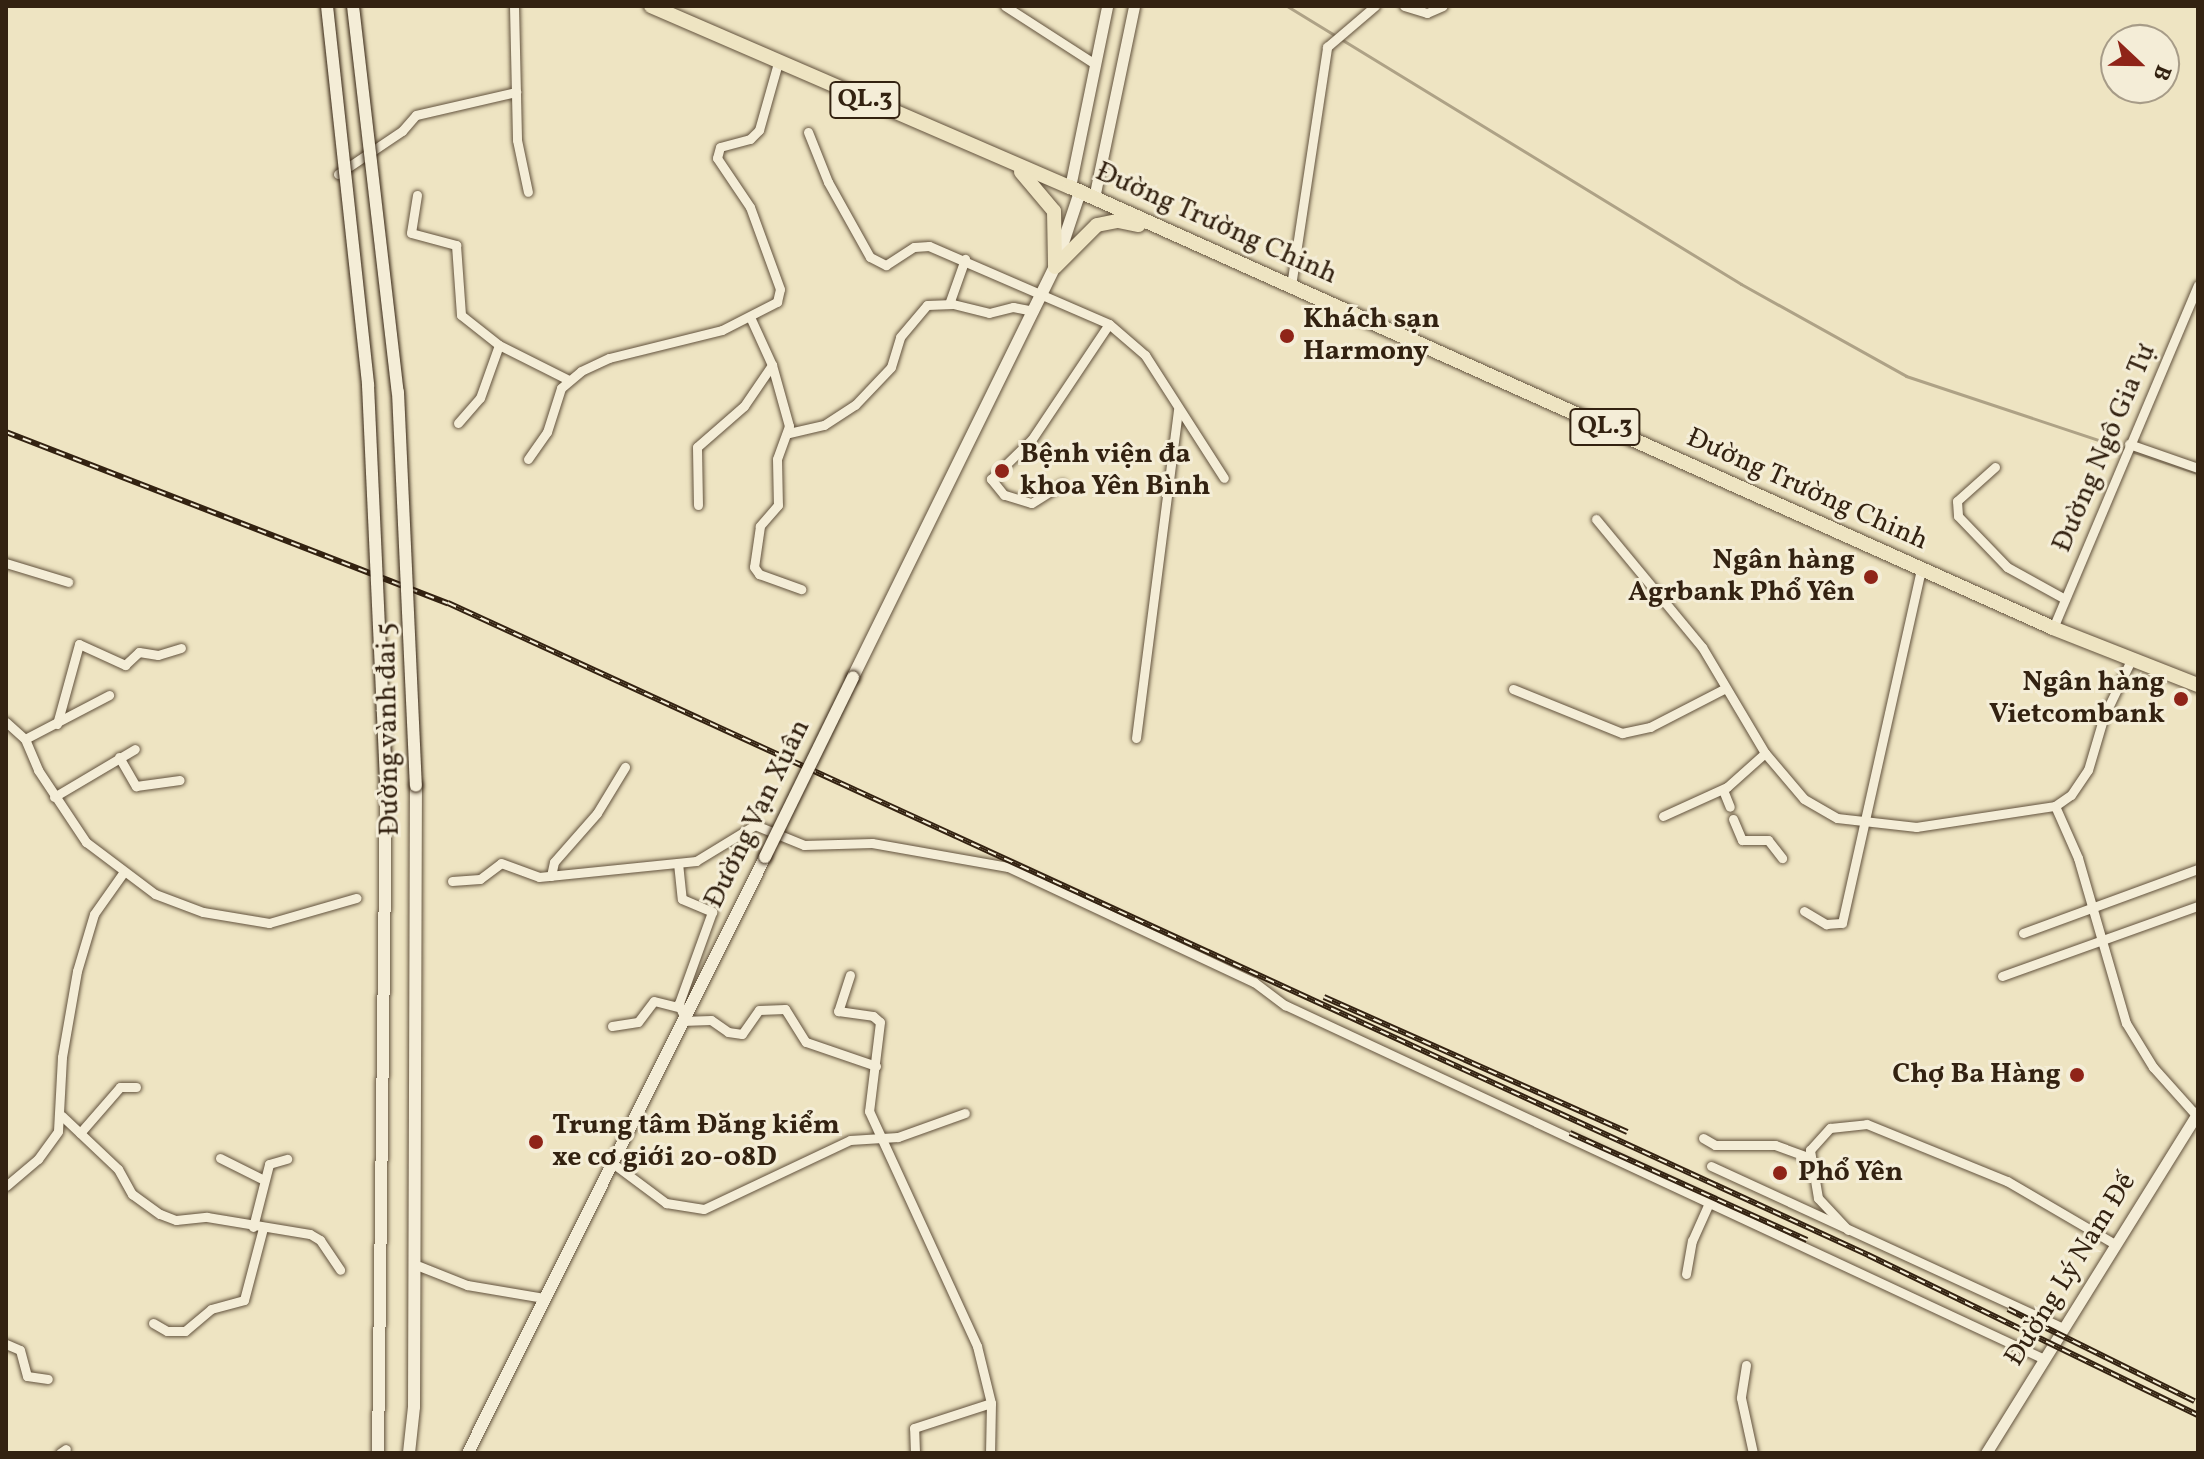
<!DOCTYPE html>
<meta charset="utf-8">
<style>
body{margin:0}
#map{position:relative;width:2204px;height:1459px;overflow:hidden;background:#eee4c2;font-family:Vollkorn,serif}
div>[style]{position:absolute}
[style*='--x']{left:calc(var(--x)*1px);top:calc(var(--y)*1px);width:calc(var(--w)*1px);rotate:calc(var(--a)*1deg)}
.stream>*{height:3px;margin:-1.5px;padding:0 1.5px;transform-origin:1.5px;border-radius:1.5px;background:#aea286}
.roads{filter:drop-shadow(0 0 2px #62523d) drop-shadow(0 0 2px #62523d)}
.minor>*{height:9px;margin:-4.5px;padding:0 4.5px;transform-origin:4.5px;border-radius:4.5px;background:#f4edd7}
.tertiary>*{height:11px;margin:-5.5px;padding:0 5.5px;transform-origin:5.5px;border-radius:5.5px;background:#f4edd7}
.secondary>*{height:12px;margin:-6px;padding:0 6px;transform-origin:6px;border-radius:6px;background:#f4edd7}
.trunk>*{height:14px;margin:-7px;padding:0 7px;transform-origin:7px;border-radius:7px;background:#eee4c2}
.rail>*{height:6px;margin-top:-3px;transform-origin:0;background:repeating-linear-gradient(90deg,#f4edd7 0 9px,#321 0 18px);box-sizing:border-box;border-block:2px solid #321}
.bridges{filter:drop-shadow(0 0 2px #321) drop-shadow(0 0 2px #321)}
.secondary-bridge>*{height:12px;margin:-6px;padding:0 6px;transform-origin:6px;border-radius:6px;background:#f4edd7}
.dots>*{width:22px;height:22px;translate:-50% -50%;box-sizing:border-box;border:4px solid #f4edd7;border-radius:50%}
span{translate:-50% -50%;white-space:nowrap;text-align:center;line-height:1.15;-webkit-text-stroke:6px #f4edd7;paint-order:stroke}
.shield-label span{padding:2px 6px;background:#f4edd7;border:2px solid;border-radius:6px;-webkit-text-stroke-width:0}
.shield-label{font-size:26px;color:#321;font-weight:700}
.street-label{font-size:28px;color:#321}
.poi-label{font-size:28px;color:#321;font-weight:700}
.left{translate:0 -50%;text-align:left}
.right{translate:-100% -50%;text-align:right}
.frame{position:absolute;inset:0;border:8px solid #321;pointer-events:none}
.north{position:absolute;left:2100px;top:24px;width:80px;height:80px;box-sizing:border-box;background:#f4edd7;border:2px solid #a79c88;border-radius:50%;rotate:112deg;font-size:22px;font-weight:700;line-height:32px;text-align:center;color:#321}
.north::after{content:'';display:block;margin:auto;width:28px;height:36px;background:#8f2418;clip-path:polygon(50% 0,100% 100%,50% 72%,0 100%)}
</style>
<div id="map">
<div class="stream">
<i style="--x:1287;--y:6;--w:532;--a:31.48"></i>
<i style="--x:1741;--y:284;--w:189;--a:29.1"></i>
<i style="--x:1906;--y:376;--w:308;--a:18.4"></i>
</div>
<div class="roads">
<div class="minor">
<i style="--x:514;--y:6;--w:134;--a:88.7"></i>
<i style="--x:517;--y:140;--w:53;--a:78.1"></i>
<i style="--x:1005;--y:6;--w:107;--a:32.8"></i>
<i style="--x:1404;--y:6;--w:24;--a:17"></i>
<i style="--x:1427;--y:13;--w:17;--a:-24"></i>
<i style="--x:808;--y:132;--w:54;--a:68.2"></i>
<i style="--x:828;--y:182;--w:86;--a:60.8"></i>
<i style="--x:870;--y:257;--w:18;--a:27"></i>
<i style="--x:886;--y:265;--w:33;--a:-33"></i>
<i style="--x:914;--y:247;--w:15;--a:-4"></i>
<i style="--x:929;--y:246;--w:196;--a:23.4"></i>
<i style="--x:1109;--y:324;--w:48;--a:40.7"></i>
<i style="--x:1145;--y:355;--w:146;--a:57.3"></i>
<i style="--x:338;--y:174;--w:77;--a:-33.9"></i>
<i style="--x:402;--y:131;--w:21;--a:-49"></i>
<i style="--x:416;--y:115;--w:103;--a:-13"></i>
<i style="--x:417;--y:195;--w:38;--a:99"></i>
<i style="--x:411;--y:233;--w:47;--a:14.9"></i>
<i style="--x:456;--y:245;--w:70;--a:85.9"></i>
<i style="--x:461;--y:315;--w:48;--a:38.3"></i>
<i style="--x:499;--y:345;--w:78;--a:26.6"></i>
<i style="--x:1291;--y:286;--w:242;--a:-81.4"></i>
<i style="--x:1327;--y:47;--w:63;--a:-40.5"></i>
<i style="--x:949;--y:304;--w:48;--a:-70.4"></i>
<i style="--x:751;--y:319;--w:51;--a:65.5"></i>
<i style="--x:772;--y:365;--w:63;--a:74.4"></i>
<i style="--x:789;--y:426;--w:35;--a:110"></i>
<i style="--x:777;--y:459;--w:46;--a:88.8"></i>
<i style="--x:778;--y:505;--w:28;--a:131"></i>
<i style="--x:760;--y:526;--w:41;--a:98.3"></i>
<i style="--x:754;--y:567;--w:9;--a:54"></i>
<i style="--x:759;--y:574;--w:45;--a:19.7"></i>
<i style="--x:458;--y:423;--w:33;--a:-49"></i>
<i style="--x:480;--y:398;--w:56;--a:-70.3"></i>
<i style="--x:789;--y:433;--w:36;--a:-13"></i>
<i style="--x:824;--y:425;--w:37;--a:-33"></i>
<i style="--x:855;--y:405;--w:52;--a:-46.5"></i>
<i style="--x:891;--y:367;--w:31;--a:-73"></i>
<i style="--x:900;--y:337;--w:42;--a:-49.8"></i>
<i style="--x:927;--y:305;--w:26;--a:-2"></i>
<i style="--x:953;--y:304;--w:37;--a:14"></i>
<i style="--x:989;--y:313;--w:25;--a:-14"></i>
<i style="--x:1013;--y:307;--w:21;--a:11"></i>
<i style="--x:2129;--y:444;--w:73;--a:19.2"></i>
<i style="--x:528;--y:459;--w:33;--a:-55"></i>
<i style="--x:547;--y:432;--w:46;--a:-72.3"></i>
<i style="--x:561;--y:388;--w:26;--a:-40"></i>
<i style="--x:581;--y:371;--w:31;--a:-25"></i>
<i style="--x:609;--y:358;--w:116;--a:-13.9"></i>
<i style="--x:722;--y:330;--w:62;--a:-27"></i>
<i style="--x:777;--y:302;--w:13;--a:-77"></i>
<i style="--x:780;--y:289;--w:87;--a:-110.1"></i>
<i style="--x:750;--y:207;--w:59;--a:-124"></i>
<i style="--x:717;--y:158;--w:11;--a:-75"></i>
<i style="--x:720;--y:147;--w:31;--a:-15"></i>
<i style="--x:750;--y:139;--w:13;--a:-45"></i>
<i style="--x:759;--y:130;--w:70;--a:-74.2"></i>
<i style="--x:1995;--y:467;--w:51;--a:138.2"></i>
<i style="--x:1957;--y:501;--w:15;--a:86"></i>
<i style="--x:1958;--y:516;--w:71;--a:46.1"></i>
<i style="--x:2007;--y:567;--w:66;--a:28.9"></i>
<i style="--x:1062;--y:484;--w:36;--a:148"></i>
<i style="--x:1031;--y:503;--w:28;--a:-163"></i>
<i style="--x:1004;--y:495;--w:21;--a:-129"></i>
<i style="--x:991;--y:479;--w:57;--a:-44.3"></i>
<i style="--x:1032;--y:439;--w:138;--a:-56.2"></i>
<i style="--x:698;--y:505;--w:58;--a:-91"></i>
<i style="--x:697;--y:447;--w:62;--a:-41.1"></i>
<i style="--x:744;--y:406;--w:50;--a:-55.7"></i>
<i style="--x:1596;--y:519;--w:166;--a:50.4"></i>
<i style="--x:1702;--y:647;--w:123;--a:59.3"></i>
<i style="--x:1765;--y:753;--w:60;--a:49.7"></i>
<i style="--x:1804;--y:799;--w:38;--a:30"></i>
<i style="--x:1837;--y:818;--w:80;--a:6.5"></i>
<i style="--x:1916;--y:827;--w:141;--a:-8.6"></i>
<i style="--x:2055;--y:806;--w:19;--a:-35"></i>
<i style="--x:2071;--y:795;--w:30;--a:-56"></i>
<i style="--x:2088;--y:770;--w:56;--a:-73.5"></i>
<i style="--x:2104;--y:716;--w:64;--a:-64.2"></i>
<i style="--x:6;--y:563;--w:65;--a:17"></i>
<i style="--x:2053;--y:628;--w:372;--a:-67.1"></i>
<i style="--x:1513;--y:689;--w:118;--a:22"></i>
<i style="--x:1622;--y:733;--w:29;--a:-12"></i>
<i style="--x:1650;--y:727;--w:83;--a:-27.2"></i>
<i style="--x:6;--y:722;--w:25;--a:42"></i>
<i style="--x:25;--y:739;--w:34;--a:67"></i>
<i style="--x:38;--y:770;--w:87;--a:56.3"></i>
<i style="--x:86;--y:842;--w:86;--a:37"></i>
<i style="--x:155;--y:894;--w:51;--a:20.6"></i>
<i style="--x:203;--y:912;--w:67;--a:9.5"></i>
<i style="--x:269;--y:923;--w:91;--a:-16"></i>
<i style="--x:57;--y:724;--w:83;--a:-74.6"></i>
<i style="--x:79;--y:644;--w:51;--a:24.5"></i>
<i style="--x:125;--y:665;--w:19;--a:-43"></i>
<i style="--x:139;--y:652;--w:19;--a:9"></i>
<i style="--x:158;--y:655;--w:24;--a:-17"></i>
<i style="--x:1136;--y:738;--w:331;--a:-82.7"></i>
<i style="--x:25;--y:739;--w:95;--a:-27.6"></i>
<i style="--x:119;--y:757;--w:34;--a:60"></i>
<i style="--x:136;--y:786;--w:44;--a:-7.8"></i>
<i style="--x:1723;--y:790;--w:18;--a:68"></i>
<i style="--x:54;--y:797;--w:94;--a:-30.7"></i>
<i style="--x:2055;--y:806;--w:57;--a:66.1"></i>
<i style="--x:2078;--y:858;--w:172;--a:73.8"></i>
<i style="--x:2126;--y:1023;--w:52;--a:58.5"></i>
<i style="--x:2153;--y:1067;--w:64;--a:48.1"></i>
<i style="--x:1663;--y:816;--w:70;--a:-24.4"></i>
<i style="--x:1727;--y:787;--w:51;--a:-41.8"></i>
<i style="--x:1733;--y:819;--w:23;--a:67"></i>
<i style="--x:1742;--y:840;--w:26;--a:0"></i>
<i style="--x:1768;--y:840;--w:23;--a:52"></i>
<i style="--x:678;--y:863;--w:36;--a:84"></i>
<i style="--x:682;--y:899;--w:33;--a:23"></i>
<i style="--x:712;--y:912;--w:97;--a:109.9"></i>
<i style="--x:679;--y:1003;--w:9;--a:72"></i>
<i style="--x:551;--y:876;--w:14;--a:-78"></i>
<i style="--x:554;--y:862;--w:65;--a:-48.7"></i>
<i style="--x:597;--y:813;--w:54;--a:-58.7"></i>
<i style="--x:452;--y:881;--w:28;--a:-4"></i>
<i style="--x:480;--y:879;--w:26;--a:-37"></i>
<i style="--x:501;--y:863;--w:40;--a:20.2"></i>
<i style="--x:539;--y:877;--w:158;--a:-5.8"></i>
<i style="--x:696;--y:861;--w:69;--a:-31.4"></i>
<i style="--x:755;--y:825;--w:53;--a:22.2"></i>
<i style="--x:804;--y:845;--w:68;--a:-1.7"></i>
<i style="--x:872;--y:843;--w:138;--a:10"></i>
<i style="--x:1008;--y:867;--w:272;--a:25.1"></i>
<i style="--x:1254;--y:982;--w:39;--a:37"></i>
<i style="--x:1285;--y:1005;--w:837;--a:25"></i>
<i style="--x:1804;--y:911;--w:26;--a:31"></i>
<i style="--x:1826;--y:924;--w:16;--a:-4"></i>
<i style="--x:1842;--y:923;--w:363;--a:-77.4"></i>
<i style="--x:2023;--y:933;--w:186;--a:-20.1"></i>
<i style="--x:850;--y:975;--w:38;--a:108"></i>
<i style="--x:838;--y:1011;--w:35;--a:8"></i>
<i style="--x:873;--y:1016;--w:9;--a:41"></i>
<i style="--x:880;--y:1022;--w:90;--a:97"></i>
<i style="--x:869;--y:1111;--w:259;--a:65.3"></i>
<i style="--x:977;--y:1346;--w:59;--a:76.2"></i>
<i style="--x:991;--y:1403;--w:50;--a:91.1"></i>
<i style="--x:2002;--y:976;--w:208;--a:-19.7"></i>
<i style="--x:681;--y:1021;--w:30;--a:-2"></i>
<i style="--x:711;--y:1020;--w:21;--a:35"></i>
<i style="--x:728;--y:1032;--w:14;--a:8"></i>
<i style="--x:742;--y:1034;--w:29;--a:-55"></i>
<i style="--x:759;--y:1010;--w:26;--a:-2"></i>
<i style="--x:785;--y:1009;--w:39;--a:58"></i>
<i style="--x:806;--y:1042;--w:74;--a:18.9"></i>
<i style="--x:612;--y:1026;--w:26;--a:-9"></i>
<i style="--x:638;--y:1022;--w:26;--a:-53"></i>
<i style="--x:654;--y:1001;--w:25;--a:14"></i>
<i style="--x:62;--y:1116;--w:77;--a:43.4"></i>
<i style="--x:118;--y:1169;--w:29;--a:61"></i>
<i style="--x:132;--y:1194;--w:34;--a:36"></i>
<i style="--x:160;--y:1214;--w:17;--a:21"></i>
<i style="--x:176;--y:1220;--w:31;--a:-6"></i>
<i style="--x:207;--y:1217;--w:104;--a:9.4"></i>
<i style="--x:310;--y:1234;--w:12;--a:31"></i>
<i style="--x:320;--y:1240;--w:36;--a:56"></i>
<i style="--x:80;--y:1133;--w:61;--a:-49"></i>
<i style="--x:120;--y:1087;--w:16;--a:0"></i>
<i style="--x:1703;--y:1138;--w:14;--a:30"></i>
<i style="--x:1715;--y:1145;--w:60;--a:0"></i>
<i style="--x:1775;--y:1145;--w:37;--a:20"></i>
<i style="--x:220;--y:1158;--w:47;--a:26.6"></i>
<i style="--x:611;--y:1162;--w:69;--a:36.7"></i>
<i style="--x:666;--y:1203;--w:38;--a:9"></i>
<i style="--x:704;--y:1209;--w:161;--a:-25.3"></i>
<i style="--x:850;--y:1140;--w:48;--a:-3.6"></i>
<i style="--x:898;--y:1137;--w:71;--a:-19.7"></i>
<i style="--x:1711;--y:1166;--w:387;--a:24.7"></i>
<i style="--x:6;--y:1186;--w:42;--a:-40.2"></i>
<i style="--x:38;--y:1159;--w:34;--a:-54"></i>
<i style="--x:58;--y:1131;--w:74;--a:-86.9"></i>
<i style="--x:62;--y:1057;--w:87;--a:-80.1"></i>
<i style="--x:77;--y:971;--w:59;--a:-73.4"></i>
<i style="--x:94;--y:914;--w:50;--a:-54.7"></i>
<i style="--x:253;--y:1227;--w:65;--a:-75.7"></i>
<i style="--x:269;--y:1164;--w:19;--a:-16"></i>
<i style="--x:1848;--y:1230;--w:44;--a:-133.2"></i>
<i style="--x:1818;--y:1198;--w:49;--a:-99.5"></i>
<i style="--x:1810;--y:1150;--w:30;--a:-48"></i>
<i style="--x:1830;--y:1128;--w:37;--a:-6"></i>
<i style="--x:1867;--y:1124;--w:151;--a:22.2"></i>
<i style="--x:2007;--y:1181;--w:125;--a:30.3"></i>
<i style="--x:419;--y:1266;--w:52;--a:21.6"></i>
<i style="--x:467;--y:1285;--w:78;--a:9.6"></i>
<i style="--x:1686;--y:1274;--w:34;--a:-80"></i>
<i style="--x:1692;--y:1241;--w:42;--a:-65.9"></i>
<i style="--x:153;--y:1323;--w:16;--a:30"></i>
<i style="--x:167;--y:1331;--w:18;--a:0"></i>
<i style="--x:185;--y:1331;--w:34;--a:-40"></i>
<i style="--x:211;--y:1309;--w:34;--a:-15"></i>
<i style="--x:244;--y:1300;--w:74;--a:-75.2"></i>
<i style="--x:6;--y:1344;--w:15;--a:23"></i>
<i style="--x:20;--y:1350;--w:27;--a:75"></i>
<i style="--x:27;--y:1376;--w:21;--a:8"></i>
<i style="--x:1746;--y:1365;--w:33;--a:99"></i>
<i style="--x:1741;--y:1398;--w:56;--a:77.7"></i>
<i style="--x:60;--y:1453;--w:7;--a:-34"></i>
<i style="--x:915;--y:1453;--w:25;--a:-92"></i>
<i style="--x:914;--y:1428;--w:81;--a:-18"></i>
</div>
<div class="tertiary">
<i style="--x:1070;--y:187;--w:185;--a:-78.4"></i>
<i style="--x:1094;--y:198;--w:196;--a:-78.2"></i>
<i style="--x:1986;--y:1453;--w:402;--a:-58.1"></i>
</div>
<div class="secondary">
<i style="--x:853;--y:677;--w:457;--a:-63.8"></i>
<i style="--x:1055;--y:267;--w:79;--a:-71.6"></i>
<i style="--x:378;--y:1453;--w:664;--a:-89.31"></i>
<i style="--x:409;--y:1453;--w:46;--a:-83.8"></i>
<i style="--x:414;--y:1407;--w:621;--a:-89.82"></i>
<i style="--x:468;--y:1453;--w:666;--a:-63.51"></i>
</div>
<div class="trunk">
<i style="--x:651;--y:6;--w:456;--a:23.4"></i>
<i style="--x:1070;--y:187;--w:1077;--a:24.16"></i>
<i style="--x:2053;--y:628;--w:156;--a:21.5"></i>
<i style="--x:1021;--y:172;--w:51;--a:49.8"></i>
<i style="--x:1054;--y:211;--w:54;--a:88.9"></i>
<i style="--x:1055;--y:267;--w:59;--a:-45"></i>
<i style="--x:1097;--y:225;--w:21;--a:-11"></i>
<i style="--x:1118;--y:221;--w:21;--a:11"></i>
</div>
</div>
<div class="rail">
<i style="--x:6;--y:432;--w:474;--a:21.2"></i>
<i style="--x:448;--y:603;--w:1563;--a:24.66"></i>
<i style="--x:1868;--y:1255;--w:367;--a:25.9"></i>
<i style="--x:1324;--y:997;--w:332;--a:24"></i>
<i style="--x:1570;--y:1133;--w:260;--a:24.3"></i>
<i style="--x:2008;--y:1309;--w:208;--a:26.3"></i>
</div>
<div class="bridges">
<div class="secondary-bridge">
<i style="--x:327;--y:6;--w:381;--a:83.8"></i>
<i style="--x:368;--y:385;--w:404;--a:87.4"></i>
<i style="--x:353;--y:6;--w:389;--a:83.4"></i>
<i style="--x:398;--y:392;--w:394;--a:87.4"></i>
<i style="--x:765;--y:857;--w:200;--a:-63.9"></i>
</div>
</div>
<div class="dots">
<i style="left:1287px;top:336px;background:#8f2418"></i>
<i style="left:1002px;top:471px;background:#8f2418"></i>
<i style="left:1871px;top:577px;background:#8f2418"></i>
<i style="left:2181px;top:699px;background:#8f2418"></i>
<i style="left:2077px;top:1075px;background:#8f2418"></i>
<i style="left:536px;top:1142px;background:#8f2418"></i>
<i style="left:1780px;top:1173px;background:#8f2418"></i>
</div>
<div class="shield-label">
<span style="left:865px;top:100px">QL.3</span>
<span style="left:1605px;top:427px">QL.3</span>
</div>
<div class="street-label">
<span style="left:1216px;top:224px;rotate:24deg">Đường Trường Chinh</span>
<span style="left:2105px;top:448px;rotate:-67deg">Đường Ngô Gia Tự</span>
<span style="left:1807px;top:490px;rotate:24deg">Đường Trường Chinh</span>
<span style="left:389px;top:729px;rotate:-91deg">Đường vành đai 5</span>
<span style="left:758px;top:814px;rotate:-64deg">Đường Vạn Xuân</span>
<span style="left:2071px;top:1270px;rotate:-58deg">Đường Lý Nam Đế</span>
</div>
<div class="poi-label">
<span class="left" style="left:1303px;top:336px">Khách sạn<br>Harmony</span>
<span class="left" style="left:1020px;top:471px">Bệnh viện đa<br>khoa Yên Bình</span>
<span class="right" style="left:1855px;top:577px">Ngân hàng<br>Agrbank Phổ Yên</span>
<span class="right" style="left:2165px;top:699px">Ngân hàng<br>Vietcombank</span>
<span class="right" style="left:2061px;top:1075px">Chợ Ba Hàng</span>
<span class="left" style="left:552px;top:1142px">Trung tâm Đăng kiểm<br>xe cơ giới 20-08D</span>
<span class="left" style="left:1798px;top:1173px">Phổ Yên</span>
</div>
<div class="frame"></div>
<div class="north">B</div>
</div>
